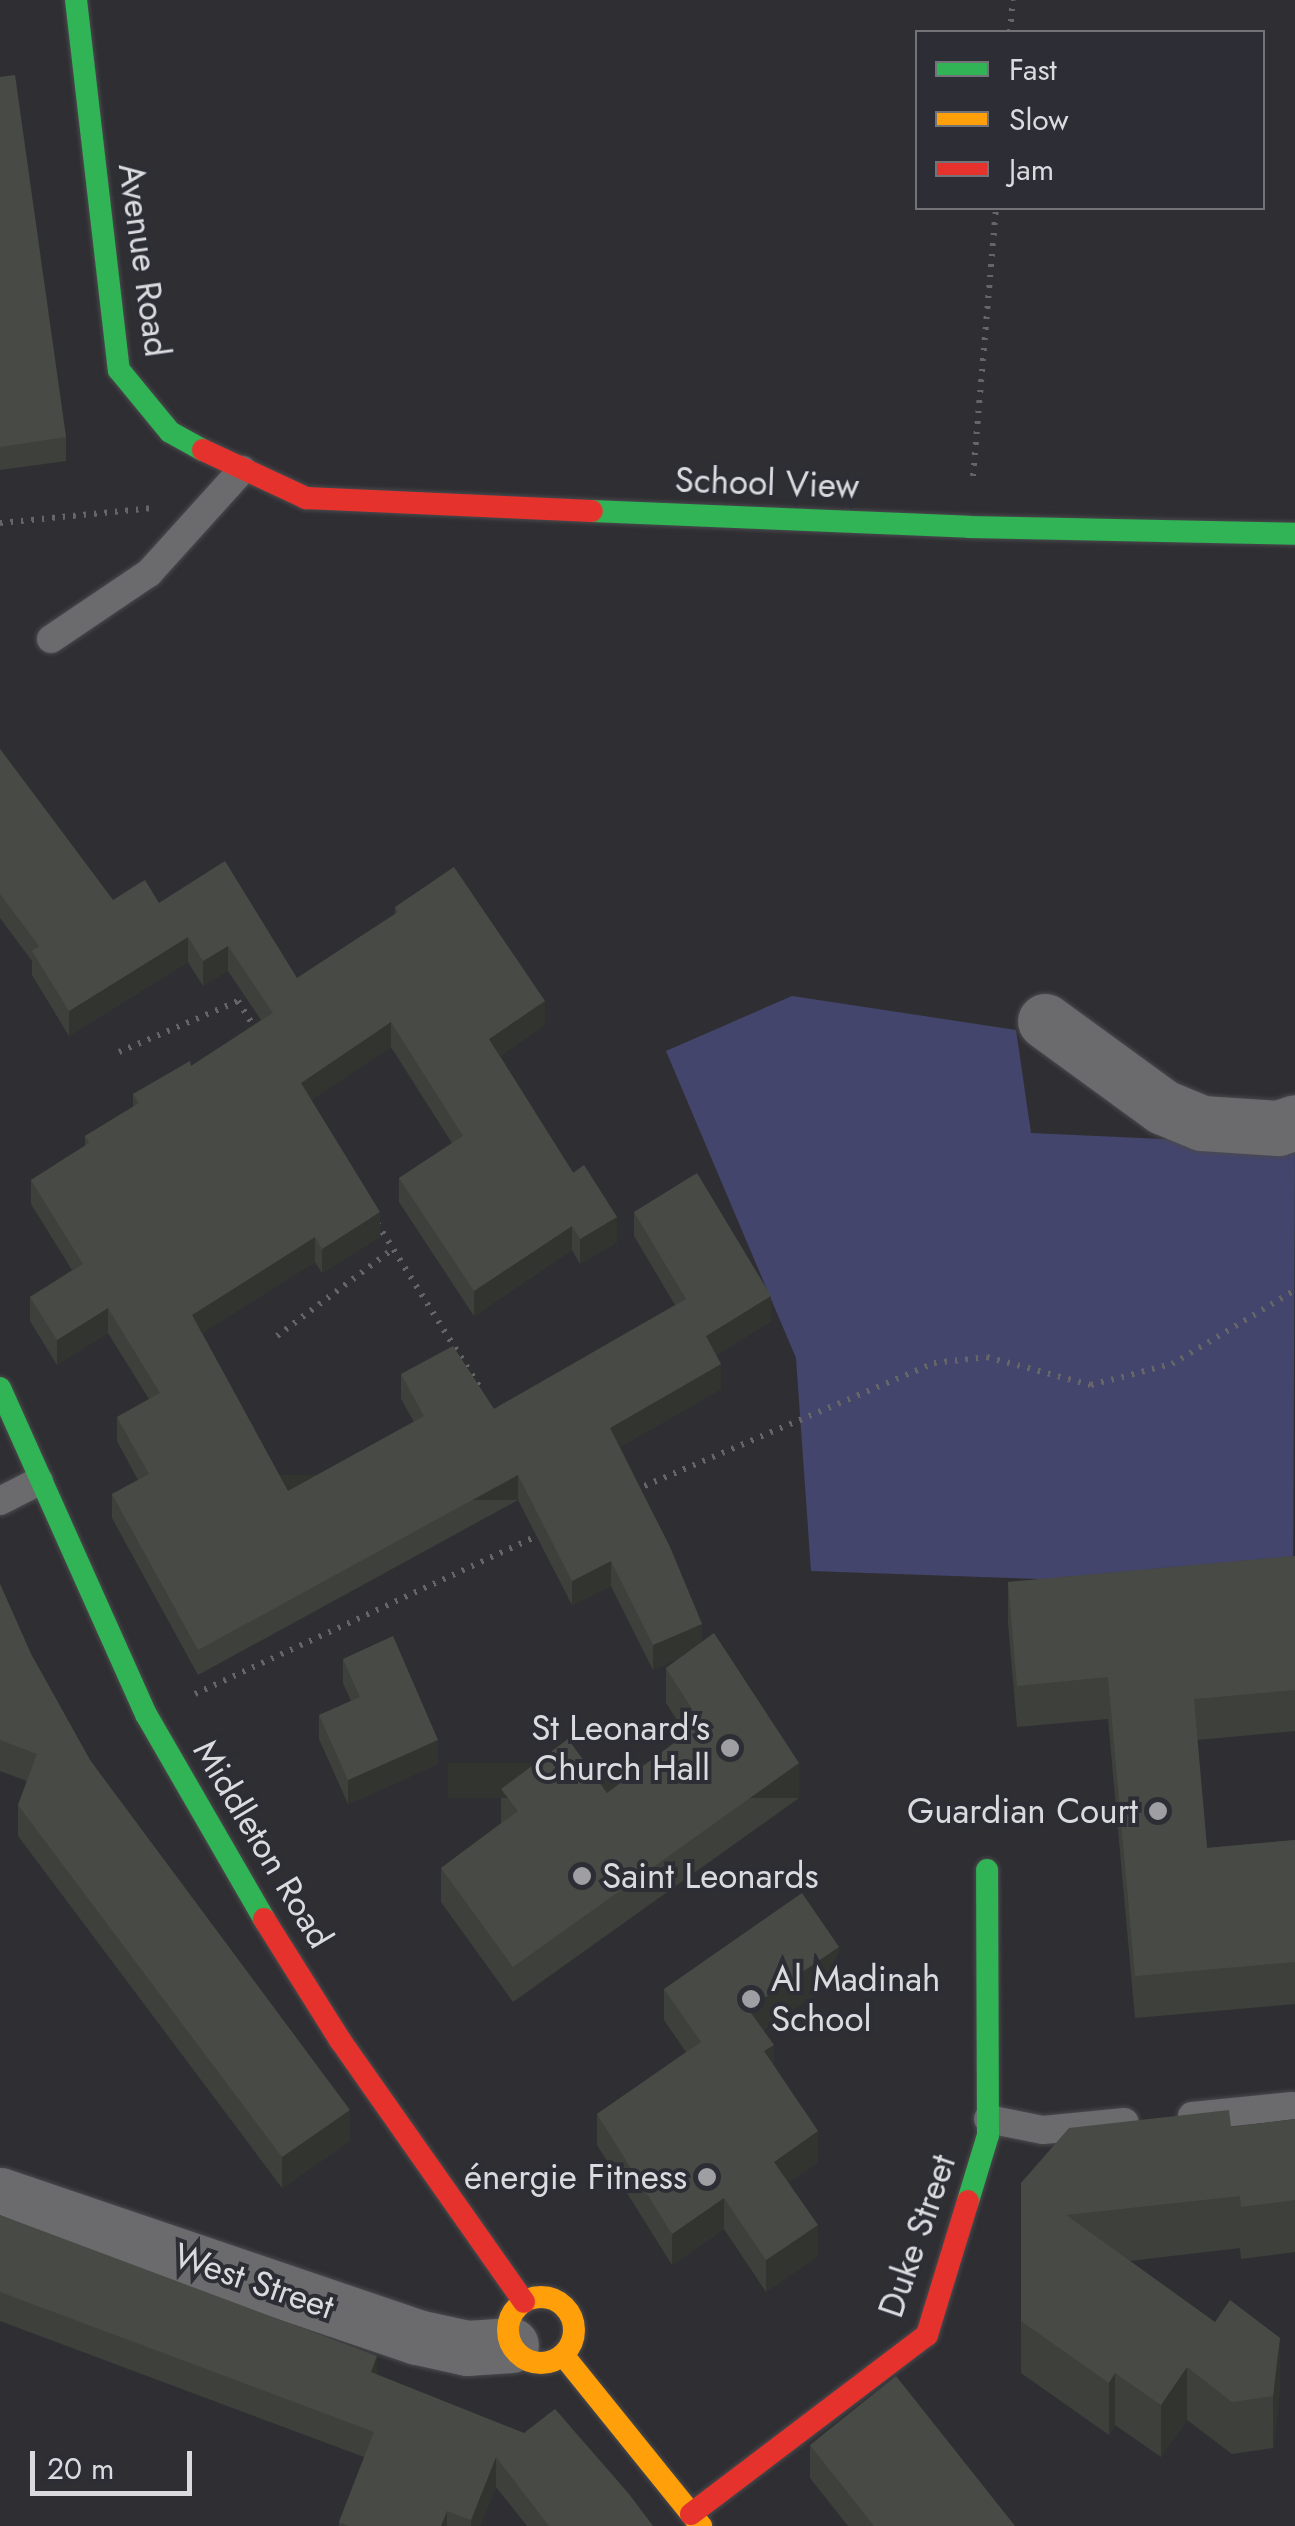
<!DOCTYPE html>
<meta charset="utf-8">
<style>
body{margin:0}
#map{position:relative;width:1295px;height:2526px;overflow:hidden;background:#2f2f33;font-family:Jost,sans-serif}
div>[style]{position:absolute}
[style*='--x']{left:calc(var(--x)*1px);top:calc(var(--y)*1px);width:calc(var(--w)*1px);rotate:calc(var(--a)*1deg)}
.green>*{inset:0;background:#44456c}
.path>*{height:6px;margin-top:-3px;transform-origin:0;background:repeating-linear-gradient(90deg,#666669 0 2.5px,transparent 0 10.5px)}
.roads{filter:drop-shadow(0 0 2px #4a4a4e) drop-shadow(0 0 2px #4a4a4e)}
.lane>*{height:28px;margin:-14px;padding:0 14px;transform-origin:14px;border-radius:14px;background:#6b6b6e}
.street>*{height:55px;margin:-27.5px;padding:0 27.5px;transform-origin:27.5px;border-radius:27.5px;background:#6b6b6e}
.fast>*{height:22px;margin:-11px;padding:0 11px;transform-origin:11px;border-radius:11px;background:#30b455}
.slow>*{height:22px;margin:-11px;padding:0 11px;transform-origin:11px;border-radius:11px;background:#ff9f0a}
.slow>.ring{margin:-11px;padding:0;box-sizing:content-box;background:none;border:22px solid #ff9f0a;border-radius:50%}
.jam>*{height:22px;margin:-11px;padding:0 11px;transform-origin:11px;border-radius:11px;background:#e5322d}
.wall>*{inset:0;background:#3e403b}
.shaded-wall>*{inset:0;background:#323430;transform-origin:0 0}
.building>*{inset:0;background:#484b45}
.dots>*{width:28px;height:28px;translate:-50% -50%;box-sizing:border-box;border:5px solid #2d2e35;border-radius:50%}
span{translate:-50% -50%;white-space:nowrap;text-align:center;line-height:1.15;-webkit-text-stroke:8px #2d2e35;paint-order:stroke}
.street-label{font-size:35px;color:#dadadf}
.poi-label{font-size:35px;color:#dadadf}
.right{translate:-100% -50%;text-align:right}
.left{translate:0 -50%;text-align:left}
.legend{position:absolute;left:915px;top:30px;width:350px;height:180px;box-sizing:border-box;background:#2d2e35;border:2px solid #727379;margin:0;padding:12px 18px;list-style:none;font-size:30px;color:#dadadf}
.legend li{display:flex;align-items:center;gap:20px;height:50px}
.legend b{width:50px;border:2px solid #727379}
.scale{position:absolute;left:30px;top:2451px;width:162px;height:45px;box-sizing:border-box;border:5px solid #dadadf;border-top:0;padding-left:12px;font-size:30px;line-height:35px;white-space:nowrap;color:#dadadf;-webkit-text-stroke:8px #2d2e35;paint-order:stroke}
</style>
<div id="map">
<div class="green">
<i style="clip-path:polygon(792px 996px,1016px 1030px,1031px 1133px,1295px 1145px,1293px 1588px,811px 1571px,796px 1358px,666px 1051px)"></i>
</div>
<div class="path">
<i style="--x:1010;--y:32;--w:32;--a:-85"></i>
<i style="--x:973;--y:476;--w:269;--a:-85.1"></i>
<i style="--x:0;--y:523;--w:154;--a:-5.6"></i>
<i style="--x:119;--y:1052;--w:129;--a:-23.2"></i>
<i style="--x:238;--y:1001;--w:34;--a:58"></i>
<i style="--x:377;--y:1223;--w:192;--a:58"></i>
<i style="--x:277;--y:1336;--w:145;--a:-36.9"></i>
<i style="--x:635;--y:1490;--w:325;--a:-23"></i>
<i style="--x:934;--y:1363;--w:53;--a:-6.5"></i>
<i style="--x:987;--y:1357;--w:108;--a:15.1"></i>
<i style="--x:1091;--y:1385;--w:84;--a:-14.5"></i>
<i style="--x:1172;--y:1364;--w:144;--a:-31"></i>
<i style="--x:195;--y:1694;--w:382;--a:-24.8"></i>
</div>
<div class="roads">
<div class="lane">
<i style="--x:51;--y:639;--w:118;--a:-34"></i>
<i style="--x:149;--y:573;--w:139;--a:-47.9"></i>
<i style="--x:0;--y:1501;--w:44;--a:-27.1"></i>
<i style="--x:1192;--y:2116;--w:101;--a:-5.7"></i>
<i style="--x:988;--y:2119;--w:56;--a:11.3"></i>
<i style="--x:1043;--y:2130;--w:82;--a:-5.6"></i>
</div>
<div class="street">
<i style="--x:1045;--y:1021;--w:146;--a:36.1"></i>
<i style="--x:1163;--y:1107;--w:42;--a:22.3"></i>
<i style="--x:1202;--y:1123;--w:76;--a:3.8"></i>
<i style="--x:1278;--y:1128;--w:18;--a:-19"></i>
<i style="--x:0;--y:2195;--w:441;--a:18.8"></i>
<i style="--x:417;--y:2337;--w:51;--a:12.4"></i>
<i style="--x:467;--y:2348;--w:44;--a:-3.9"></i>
</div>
<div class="fast">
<i style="--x:76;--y:0;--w:372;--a:83.4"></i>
<i style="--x:119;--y:370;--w:80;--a:50.6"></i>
<i style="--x:170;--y:432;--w:38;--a:29"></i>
<i style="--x:592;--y:511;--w:377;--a:2.4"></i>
<i style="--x:969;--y:527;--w:326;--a:1.2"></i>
<i style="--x:0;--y:1388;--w:359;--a:65.9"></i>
<i style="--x:147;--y:1716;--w:234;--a:60"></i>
<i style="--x:968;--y:2201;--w:69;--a:-73.1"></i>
<i style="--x:988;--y:2135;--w:265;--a:-90.2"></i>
</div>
<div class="slow">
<i class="ring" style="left:508px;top:2297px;width:44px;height:44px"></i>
<i style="--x:563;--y:2355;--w:220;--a:51.1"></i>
</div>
<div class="jam">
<i style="--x:203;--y:450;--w:114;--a:25"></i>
<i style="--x:306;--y:498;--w:286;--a:2.6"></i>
<i style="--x:264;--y:1919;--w:143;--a:57.9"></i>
<i style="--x:340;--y:2040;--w:320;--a:54.9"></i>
<i style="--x:691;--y:2514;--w:296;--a:-37.2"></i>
<i style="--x:927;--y:2335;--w:140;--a:-73"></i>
</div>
</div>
<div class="wall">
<i style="clip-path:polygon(0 77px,66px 437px,66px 461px,0 470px)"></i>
<i style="clip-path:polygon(0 749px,113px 900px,159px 903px,297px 978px,395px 914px,395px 907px,545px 1025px,500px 1056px,617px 1242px,580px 1264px,572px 1250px,474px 1316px,399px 1202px,399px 1178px,452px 1143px,391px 1047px,311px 1100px,380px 1237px,322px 1273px,315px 1262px,202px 1333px,288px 1491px,414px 1422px,401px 1399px,401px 1374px,494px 1409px,675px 1305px,634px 1236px,634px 1212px,771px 1321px,716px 1355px,721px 1389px,620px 1447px,702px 1642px,799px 1798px,513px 2002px,441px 1902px,441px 1868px,501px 1823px,501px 1789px,607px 1793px,686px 1734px,666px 1703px,666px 1668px,680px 1658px,653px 1670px,611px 1586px,572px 1605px,518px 1500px,198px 1675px,112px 1518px,112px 1494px,138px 1480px,117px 1441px,117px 1417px,149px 1399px,108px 1333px,57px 1365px,30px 1321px,30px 1297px,72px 1270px,31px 1204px,31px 1180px,85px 1146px,85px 1136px,133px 1107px,133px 1094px,191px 1066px,261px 1020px,228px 971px,203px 986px,188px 962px,69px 1036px,32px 975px,32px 961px,0 918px)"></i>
<i style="clip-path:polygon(1295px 1556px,1295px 1731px,1197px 1740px,1207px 1848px,1295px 1840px,1295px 2004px,1135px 2018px,1108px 1719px,1017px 1727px,1008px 1623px,1008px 1582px)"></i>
<i style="clip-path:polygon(0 1584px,31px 1654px,90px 1760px,350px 2141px,282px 2188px,18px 1836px,18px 1805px,27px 1781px,0 1771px)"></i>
<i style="clip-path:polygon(343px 1659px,438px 1764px,348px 1804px,319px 1739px,319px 1715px,351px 1701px,343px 1683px)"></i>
<i style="clip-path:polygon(839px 1978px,763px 2030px,774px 2065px,818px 2162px,788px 2183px,818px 2256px,766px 2292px,724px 2229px,672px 2265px,597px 2145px,597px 2114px,686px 2052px,664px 2020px,664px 1989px)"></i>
<i style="clip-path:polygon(1295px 2119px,1295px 2252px,1241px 2259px,1240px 2248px,1129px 2261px,1280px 2390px,1273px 2448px,1232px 2454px,1187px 2420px,1161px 2457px,1115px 2425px,1109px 2435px,1021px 2373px,1021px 2183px,1231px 2127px)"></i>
<i style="clip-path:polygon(0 2215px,377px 2375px,653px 2526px,527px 2526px,496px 2487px,480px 2526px,339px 2526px,339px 2522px,364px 2457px,0 2321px)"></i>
<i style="clip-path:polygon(810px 2445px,1015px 2526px,848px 2526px,810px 2478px)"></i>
</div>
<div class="shaded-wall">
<i style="clip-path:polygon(188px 937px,188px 962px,69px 1036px,69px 1011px)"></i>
<i style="clip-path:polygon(228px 946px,228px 971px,203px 986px,203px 961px)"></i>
<i style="clip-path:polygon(545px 1001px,545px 1025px,489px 1064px,489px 1039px)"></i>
<i style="clip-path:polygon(391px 1022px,391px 1047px,301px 1107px,301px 1083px)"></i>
<i style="clip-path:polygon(380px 1212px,380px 1237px,322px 1273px,322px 1249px)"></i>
<i style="clip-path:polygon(617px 1217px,617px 1242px,580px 1264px,580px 1239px)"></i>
<i style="clip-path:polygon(572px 1226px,572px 1250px,474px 1316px,474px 1291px)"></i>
<i style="clip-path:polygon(315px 1237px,315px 1262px,192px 1340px,192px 1315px)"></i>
<i style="clip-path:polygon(771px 1296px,771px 1321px,706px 1361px,706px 1336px)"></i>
<i style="clip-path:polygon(108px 1308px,108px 1333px,57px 1365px,57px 1340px)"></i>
<i style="clip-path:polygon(721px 1364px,721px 1389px,610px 1453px,610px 1428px)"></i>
<i style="left:518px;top:1475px;width:25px;height:365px;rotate:90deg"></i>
<i style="clip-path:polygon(611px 1561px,611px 1586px,572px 1605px,572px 1581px)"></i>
<i style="clip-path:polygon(702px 1624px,702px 1648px,653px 1670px,653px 1645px)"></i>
<i style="clip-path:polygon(438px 1740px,438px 1764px,348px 1804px,348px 1780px)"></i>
<i style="left:799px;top:1763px;width:35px;height:351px;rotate:90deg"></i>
<i style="clip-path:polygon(839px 1947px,839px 1978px,748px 2040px,748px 2009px)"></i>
<i style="clip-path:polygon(774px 2045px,774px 2076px,764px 2051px)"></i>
<i style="clip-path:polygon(350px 2110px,350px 2141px,282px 2188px,282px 2157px)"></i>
<i style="clip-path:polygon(818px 2131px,818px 2162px,774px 2193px,774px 2162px)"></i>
<i style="clip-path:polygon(724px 2198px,724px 2229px,672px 2265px,672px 2234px)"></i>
<i style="clip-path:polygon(818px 2225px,818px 2256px,766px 2292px,766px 2260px)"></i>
<i style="clip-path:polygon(1280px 2338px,1280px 2390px,1273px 2448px,1273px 2396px)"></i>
<i style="clip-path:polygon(377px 2356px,377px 2385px,371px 2372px)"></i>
<i style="clip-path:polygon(1187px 2367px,1187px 2420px,1161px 2457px,1161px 2405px)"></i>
<i style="clip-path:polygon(1115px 2373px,1115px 2425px,1109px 2435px,1109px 2383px)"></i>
<i style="clip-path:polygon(496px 2457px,496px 2487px,480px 2526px,471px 2526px,471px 2520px)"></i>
<i style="clip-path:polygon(447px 2511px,447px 2526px,441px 2526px)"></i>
</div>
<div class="building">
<i style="clip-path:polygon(15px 75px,66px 437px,0 447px,0 77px)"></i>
<i style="clip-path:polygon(0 749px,113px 900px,145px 880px,159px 903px,225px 861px,297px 978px,398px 912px,395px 907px,454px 867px,545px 1001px,489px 1039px,573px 1173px,584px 1165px,617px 1217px,580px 1239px,572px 1226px,474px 1291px,399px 1178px,463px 1136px,391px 1022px,301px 1083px,380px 1212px,322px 1249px,315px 1237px,192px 1315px,288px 1491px,424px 1416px,401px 1374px,453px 1346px,494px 1409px,686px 1299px,634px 1212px,697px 1173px,771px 1296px,706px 1336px,721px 1364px,610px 1428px,670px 1547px,702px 1624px,653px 1645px,611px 1561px,572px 1581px,518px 1475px,198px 1650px,112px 1494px,149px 1474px,117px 1417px,160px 1393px,108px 1308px,57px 1340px,30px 1297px,83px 1264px,31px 1180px,89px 1143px,85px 1136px,139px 1103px,133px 1094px,190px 1061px,191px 1066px,273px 1013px,228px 946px,203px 961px,188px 937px,69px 1011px,32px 951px,39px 946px,0 894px)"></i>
<i style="clip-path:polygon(1295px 1556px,1295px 1690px,1194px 1699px,1207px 1848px,1295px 1840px,1295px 1962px,1135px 1976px,1108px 1677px,1017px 1686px,1008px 1582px)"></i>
<i style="clip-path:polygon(0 1584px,31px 1654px,90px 1760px,350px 2110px,282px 2157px,18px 1805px,37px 1754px,0 1740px)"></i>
<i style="clip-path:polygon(714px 1633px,799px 1763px,513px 1967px,441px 1868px,518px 1811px,501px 1789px,568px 1739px,607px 1793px,701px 1723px,666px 1668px)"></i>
<i style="clip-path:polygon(393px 1636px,438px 1740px,348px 1780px,319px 1715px,360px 1697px,343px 1659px)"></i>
<i style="clip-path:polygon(802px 1893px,839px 1947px,748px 2009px,774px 2045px,764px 2051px,818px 2131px,774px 2162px,818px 2225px,766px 2260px,724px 2198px,672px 2234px,597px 2114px,701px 2042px,664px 1989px)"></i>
<i style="clip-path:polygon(1229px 2110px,1231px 2127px,1295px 2119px,1295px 2200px,1241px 2207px,1240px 2196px,1066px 2215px,1215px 2322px,1230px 2300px,1280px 2338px,1273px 2396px,1232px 2402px,1187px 2367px,1161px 2405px,1115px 2373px,1109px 2383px,1021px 2321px,1021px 2183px,1069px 2128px)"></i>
<i style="clip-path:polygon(0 2215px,377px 2356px,371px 2372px,524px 2433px,555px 2409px,629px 2494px,653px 2526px,549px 2526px,496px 2457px,471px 2520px,447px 2511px,441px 2526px,349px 2526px,339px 2522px,374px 2432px,0 2292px)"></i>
<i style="clip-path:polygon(896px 2376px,1015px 2526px,874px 2526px,810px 2445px)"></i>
</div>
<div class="dots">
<i style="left:730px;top:1748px;background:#9e9ea3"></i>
<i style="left:1158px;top:1811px;background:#9e9ea3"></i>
<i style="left:582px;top:1876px;background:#9e9ea3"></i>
<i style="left:751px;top:1999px;background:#9e9ea3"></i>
<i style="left:707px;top:2177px;background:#9e9ea3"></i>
</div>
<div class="street-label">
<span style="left:144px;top:260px;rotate:82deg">Avenue Road</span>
<span style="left:767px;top:483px;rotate:2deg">School View</span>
<span style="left:263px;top:1844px;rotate:59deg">Middleton Road</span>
<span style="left:917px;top:2236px;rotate:-71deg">Duke Street</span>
<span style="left:254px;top:2281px;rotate:19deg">West Street</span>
</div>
<div class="poi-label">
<span class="right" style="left:710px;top:1748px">St Leonard's<br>Church Hall</span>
<span class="right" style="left:1138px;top:1811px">Guardian Court</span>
<span class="left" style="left:602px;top:1876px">Saint Leonards</span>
<span class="left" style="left:771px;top:1999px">Al Madinah<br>School</span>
<span class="right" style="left:687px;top:2177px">énergie Fitness</span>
</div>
<ul class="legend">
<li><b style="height:12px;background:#30b455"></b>Fast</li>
<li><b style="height:12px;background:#ff9f0a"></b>Slow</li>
<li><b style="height:12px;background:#e5322d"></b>Jam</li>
</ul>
<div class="scale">20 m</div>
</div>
